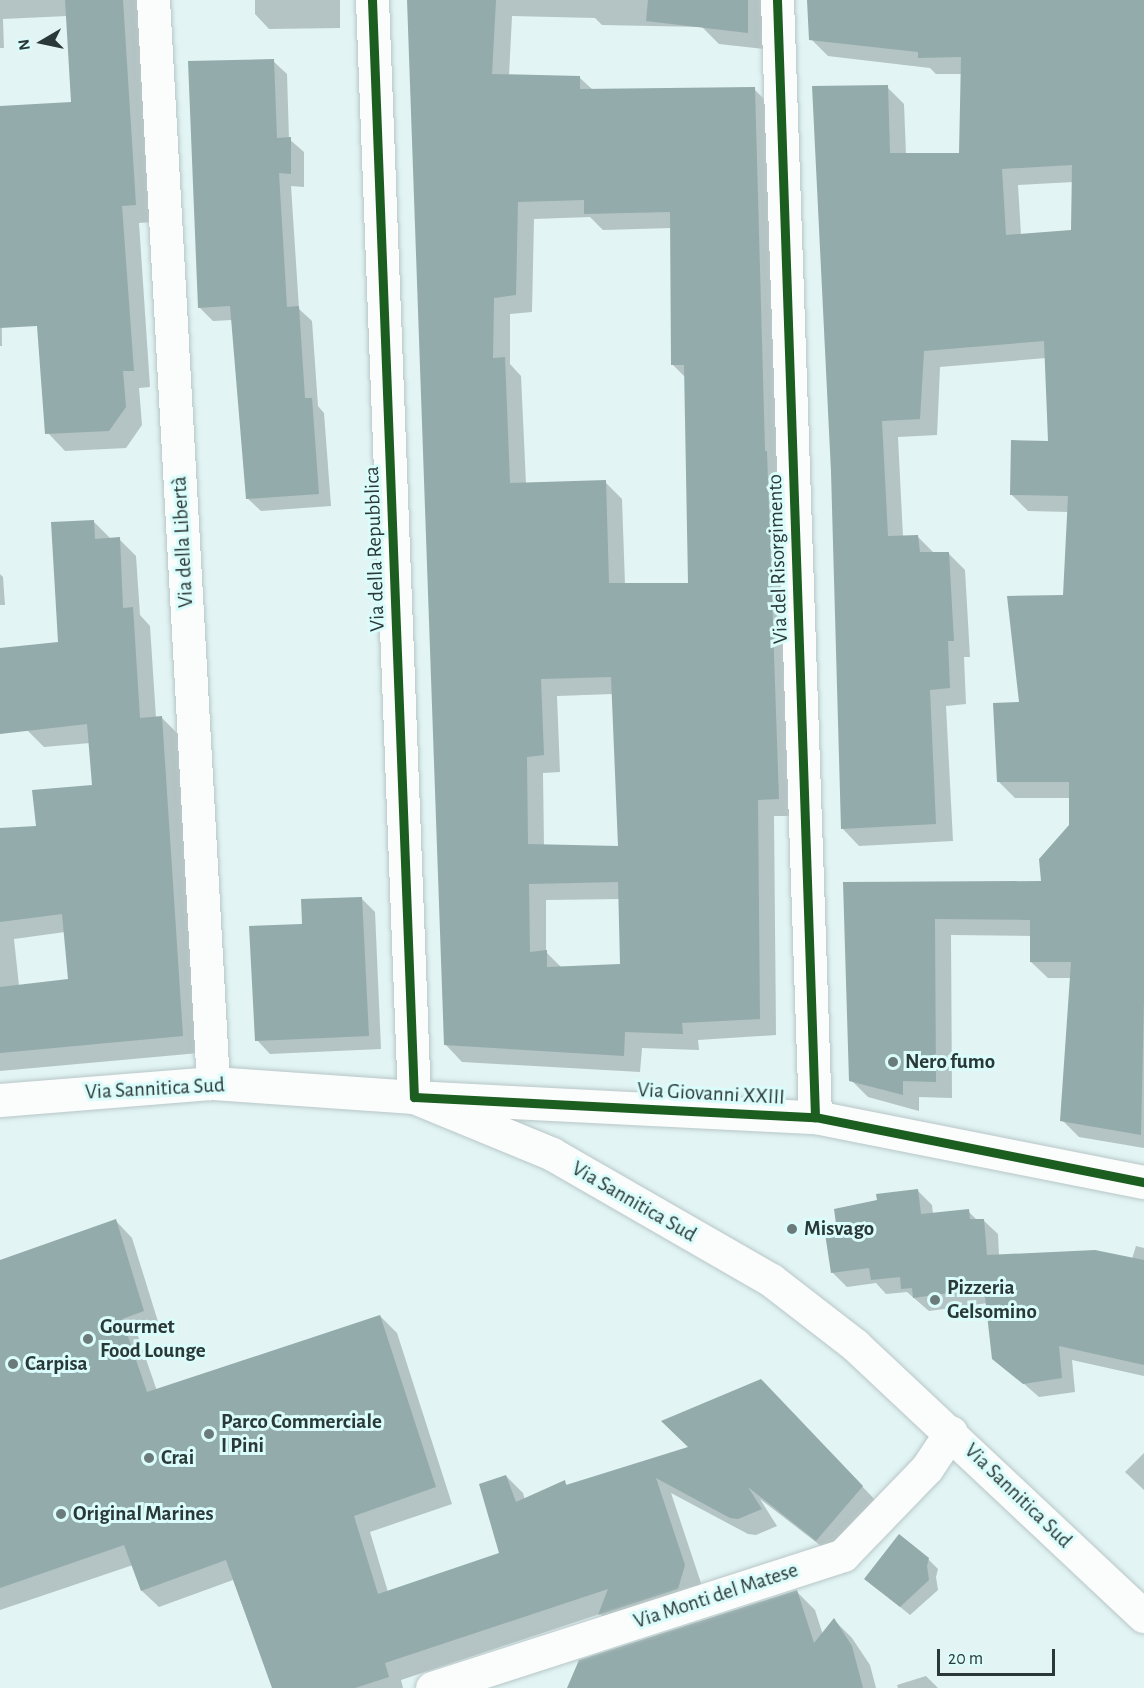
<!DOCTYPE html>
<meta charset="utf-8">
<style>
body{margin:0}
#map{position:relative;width:1144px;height:1688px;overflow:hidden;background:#e2f4f4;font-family:"Alegreya Sans",sans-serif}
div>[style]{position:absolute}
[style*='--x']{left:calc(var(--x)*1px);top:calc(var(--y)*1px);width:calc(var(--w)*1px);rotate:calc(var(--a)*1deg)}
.shadow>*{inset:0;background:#0003}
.building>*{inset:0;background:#94abab}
.roads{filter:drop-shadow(0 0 2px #b8c6c6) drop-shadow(0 0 2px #b8c6c6)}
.minor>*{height:33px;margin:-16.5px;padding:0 16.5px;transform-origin:16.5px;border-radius:16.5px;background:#fbfdfd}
.secondary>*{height:33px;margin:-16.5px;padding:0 16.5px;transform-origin:16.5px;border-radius:16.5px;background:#fbfdfd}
.cycleway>*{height:9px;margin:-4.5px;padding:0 4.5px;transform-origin:4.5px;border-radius:4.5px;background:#1b5e20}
.dots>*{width:16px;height:16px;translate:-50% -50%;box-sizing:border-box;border:3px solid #dafcfb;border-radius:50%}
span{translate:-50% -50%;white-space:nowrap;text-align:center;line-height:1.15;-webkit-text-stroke:6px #dafcfb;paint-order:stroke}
.street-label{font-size:21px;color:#2b3838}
.poi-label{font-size:21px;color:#2b3838;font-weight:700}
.left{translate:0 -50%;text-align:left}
.north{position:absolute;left:12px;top:12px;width:60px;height:60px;-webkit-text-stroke:4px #dafcfb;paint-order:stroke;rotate:261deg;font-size:16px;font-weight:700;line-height:24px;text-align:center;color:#2b3838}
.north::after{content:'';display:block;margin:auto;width:21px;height:27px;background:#2b3838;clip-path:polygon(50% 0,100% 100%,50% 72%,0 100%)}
.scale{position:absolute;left:937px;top:1649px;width:118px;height:27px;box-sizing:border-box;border:3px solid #2b3838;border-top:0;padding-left:8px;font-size:18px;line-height:21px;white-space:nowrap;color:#2b3838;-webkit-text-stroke:4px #dafcfb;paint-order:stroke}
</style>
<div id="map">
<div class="shadow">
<i style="clip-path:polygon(0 0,141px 0,152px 222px,139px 223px,150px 387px,139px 388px,142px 425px,126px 448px,65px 451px,48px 433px,34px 262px,1px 264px,2px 346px,0 346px,0 107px,73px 104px,67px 16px,3px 19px,4px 48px,0 48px)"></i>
<i style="clip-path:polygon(255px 0,340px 0,340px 28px,269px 29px,255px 14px)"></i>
<i style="clip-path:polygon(evenodd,408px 0,764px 0,765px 49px,719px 44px,702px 27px,602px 25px,595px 18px,512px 16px,509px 76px,580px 78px,593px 90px,754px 89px,771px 106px,795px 816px,774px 816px,776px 1035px,698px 1040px,699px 1050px,642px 1048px,640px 1072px,462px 1062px,446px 1045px,408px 0,590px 217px,603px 230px,672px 228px,673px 365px,686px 378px,689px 585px,625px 584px,622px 499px,605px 482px,526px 484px,521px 376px,510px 364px,510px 314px,532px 312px,534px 219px,590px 217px,408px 0,613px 694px,619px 847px,544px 846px,543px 773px,560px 772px,557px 696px,613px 694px,408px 0,620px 899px,622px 965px,562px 968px,546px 952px,546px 900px,620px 899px)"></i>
<i style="clip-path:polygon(evenodd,809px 0,1144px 0,1144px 1148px,1079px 1137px,1062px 1120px,1071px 978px,1048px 978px,1031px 962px,1032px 936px,951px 935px,952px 1098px,919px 1097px,919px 1111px,868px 1097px,851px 1080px,844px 883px,1042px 882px,1070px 825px,1070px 798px,1015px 798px,998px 781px,1020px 704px,1065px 597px,1069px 512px,1028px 511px,1011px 494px,1050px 442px,1046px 358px,940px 367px,937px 435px,898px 437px,903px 537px,918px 537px,934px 553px,948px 553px,965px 570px,970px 657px,964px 657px,966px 704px,946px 706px,953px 841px,859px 846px,843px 829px,887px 87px,904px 104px,906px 154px,961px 154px,962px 74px,936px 74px,930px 68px,828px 56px,811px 39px,809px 0,1074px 182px,1073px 232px,1021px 235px,1018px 185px,1074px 182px)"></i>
<i style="clip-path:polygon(273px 61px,287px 74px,289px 139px,304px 152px,304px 187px,291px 186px,299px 309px,312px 321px,318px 406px,324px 413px,331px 506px,261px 511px,247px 498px,232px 320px,213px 321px,200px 308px)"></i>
<i style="clip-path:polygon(evenodd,93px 521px,111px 539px,119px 539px,136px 556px,140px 615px,150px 626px,156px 718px,161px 717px,178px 734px,199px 1053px,0 1071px,0 845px,39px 841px,93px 786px,90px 743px,44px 747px,27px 730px,60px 643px,93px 521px,65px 932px,70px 980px,19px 986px,14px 939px,65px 932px)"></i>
<i style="clip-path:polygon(0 574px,3px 577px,5px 605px,0 605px)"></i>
<i style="clip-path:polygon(361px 898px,375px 912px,381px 1049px,270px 1054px,257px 1040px,303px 925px)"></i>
<i style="clip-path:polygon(918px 1191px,932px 1205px,933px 1214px,968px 1211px,977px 1220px,983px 1220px,998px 1234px,999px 1256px,1132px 1259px,1136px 1246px,1144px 1248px,1144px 1376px,1072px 1360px,1075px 1392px,1039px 1397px,1005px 1367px,988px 1303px,929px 1311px,907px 1292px,886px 1294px,876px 1283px,847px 1287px,832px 1272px,838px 1225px)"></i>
<i style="clip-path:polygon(116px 1221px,132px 1238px,160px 1328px,138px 1336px,157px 1391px,380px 1316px,397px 1333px,452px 1504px,370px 1532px,388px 1592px,501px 1554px,506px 1476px,523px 1493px,525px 1500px,564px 1482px,568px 1486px,690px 1448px,778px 1398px,879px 1504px,834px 1556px,760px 1499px,777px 1526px,756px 1535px,748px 1534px,671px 1493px,701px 1583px,695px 1605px,616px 1631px,600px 1614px,401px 1680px,403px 1688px,273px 1688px,233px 1580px,159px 1607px,142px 1591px,133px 1565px,0 1610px,0 1262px)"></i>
<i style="clip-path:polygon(1144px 1453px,1144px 1490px,1125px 1472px)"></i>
<i style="clip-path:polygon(928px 1559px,938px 1569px,936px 1577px,938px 1590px,910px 1615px,866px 1579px)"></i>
<i style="clip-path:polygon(797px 1592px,815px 1610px,823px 1635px,834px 1620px,852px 1638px,870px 1665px,876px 1688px,578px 1688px)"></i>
<i style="clip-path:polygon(926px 1676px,938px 1688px,898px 1688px,897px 1685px)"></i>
</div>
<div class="building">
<i style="clip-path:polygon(65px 0,123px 0,136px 205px,122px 206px,134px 371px,123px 371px,126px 407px,109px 431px,45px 434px,37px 326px,0 328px,0 106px,71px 102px)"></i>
<i style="clip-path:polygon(evenodd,407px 0,496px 0,492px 74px,580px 76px,580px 89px,755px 87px,765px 451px,767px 451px,779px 799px,758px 800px,760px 1019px,682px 1023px,683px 1034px,625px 1032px,624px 1056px,444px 1045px,407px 0,584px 200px,584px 214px,670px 212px,671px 365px,684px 365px,688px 583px,609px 583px,606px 480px,510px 483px,505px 357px,493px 358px,494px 298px,516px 295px,518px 202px,584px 200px,407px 0,611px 677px,618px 846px,528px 844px,527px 757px,544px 755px,541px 679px,611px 677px,407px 0,618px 882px,620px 964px,547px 967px,547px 950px,530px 952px,529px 884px,618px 882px)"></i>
<i style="clip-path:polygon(648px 0,748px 0,748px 33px,646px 21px)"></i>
<i style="clip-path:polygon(evenodd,807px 0,1144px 0,1144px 998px,1141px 1135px,1060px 1121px,1071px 962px,1030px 962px,1030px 920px,935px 919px,936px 1082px,903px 1081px,903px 1095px,849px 1081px,843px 882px,1041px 881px,1039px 859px,1069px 825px,1069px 782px,997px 782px,993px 703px,1019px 702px,1007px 596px,1063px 595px,1068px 496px,1010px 495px,1011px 440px,1048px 441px,1044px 341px,924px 351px,920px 419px,882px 421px,888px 536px,918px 535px,920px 552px,949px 552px,954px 641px,948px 641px,950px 688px,930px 690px,936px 824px,841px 829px,831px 472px,812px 86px,888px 85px,890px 153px,959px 153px,961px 57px,918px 58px,918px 52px,809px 40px,807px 0,1072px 165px,1071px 230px,1006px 235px,1002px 169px,1072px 165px)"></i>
<i style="clip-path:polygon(274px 59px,277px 138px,291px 137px,291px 174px,279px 173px,287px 307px,299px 306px,305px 398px,312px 398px,319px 494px,246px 499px,230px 306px,198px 308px,188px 61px)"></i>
<i style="clip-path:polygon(94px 520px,95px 539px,120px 537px,123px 608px,133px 607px,140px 718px,162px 716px,183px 1036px,0 1053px,0 987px,68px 979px,62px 914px,0 922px,0 828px,36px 826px,32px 790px,92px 785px,87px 724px,0 734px,0 648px,58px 642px,51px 522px)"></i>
<i style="clip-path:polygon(362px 897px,369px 1036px,255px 1041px,249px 926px,302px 924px,301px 899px)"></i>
<i style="clip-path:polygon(918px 1189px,921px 1214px,969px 1209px,970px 1219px,984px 1219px,987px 1255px,1095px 1250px,1144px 1260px,1144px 1365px,1059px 1346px,1062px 1378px,1023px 1384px,992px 1359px,984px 1288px,913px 1298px,912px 1288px,901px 1289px,900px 1277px,871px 1280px,869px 1268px,831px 1273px,824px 1227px,836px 1224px,834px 1209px,877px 1200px,876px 1194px)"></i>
<i style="clip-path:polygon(116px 1219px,144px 1311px,122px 1319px,147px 1392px,380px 1315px,436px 1487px,354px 1516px,378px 1594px,499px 1553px,479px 1484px,506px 1475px,516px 1502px,565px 1480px,566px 1485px,688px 1447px,661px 1421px,761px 1379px,863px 1486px,816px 1541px,748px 1487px,762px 1509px,738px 1519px,730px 1518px,656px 1478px,685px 1565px,678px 1589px,598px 1615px,608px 1589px,385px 1663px,389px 1677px,355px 1688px,272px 1688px,226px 1560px,141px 1591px,124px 1545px,0 1588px,0 1260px)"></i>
<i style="clip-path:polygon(899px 1534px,929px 1558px,927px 1566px,929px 1580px,900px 1607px,864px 1579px)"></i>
<i style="clip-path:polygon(797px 1590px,814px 1643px,834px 1618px,852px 1646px,863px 1688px,567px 1688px,579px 1660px)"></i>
</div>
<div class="roads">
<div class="minor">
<i style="--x:153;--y:0;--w:1085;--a:86.83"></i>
<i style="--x:372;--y:0;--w:1098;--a:87.81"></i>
<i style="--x:414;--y:1097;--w:401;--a:2.9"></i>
<i style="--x:815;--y:1117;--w:335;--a:11.2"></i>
<i style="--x:777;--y:0;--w:1118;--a:88.05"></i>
<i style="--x:432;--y:1688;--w:432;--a:-17.9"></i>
<i style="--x:843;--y:1555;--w:121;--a:-46"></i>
<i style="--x:927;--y:1468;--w:43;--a:-56.3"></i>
</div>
<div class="secondary">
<i style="--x:0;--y:1100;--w:214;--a:-4.6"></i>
<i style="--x:213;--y:1083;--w:201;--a:4"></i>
<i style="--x:414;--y:1097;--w:149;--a:22.4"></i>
<i style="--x:552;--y:1154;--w:253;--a:29.9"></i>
<i style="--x:771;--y:1280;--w:106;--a:37.7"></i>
<i style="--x:855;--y:1345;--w:396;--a:43.2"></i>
</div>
</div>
<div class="cycleway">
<i style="--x:372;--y:0;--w:1098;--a:87.81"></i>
<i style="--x:414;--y:1097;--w:401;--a:2.9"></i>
<i style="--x:815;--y:1117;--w:335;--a:11.2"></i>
<i style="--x:777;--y:0;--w:1118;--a:88.05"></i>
</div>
<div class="dots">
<i style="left:893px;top:1062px;background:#6b7a7a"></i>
<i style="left:792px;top:1229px;background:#6b7a7a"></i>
<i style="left:935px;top:1300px;background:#6b7a7a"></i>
<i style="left:88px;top:1339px;background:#6b7a7a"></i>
<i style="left:13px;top:1364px;background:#6b7a7a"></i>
<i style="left:209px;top:1434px;background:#6b7a7a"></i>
<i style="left:149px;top:1458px;background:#6b7a7a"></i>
<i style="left:61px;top:1514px;background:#6b7a7a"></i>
</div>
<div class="street-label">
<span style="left:183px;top:542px;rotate:-93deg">Via della Libertà</span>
<span style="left:375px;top:549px;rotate:-92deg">Via della Repubblica</span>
<span style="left:778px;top:559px;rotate:-92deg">Via del Risorgimento</span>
<span style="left:155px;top:1089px;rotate:-3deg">Via Sannitica Sud</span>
<span style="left:711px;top:1094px;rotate:3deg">Via Giovanni XXIII</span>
<span style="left:634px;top:1202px;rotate:30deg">Via Sannitica Sud</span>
<span style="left:1018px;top:1496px;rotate:44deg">Via Sannitica Sud</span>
<span style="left:716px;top:1596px;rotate:-18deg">Via Monti del Matese</span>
</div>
<div class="poi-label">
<span class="left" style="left:905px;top:1062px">Nero fumo</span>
<span class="left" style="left:804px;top:1229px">Misvago</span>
<span class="left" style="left:947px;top:1300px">Pizzeria<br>Gelsomino</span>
<span class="left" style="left:100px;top:1339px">Gourmet<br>Food Lounge</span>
<span class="left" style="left:25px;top:1364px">Carpisa</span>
<span class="left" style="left:221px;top:1434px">Parco Commerciale<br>I Pini</span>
<span class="left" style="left:161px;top:1458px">Crai</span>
<span class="left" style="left:73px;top:1514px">Original Marines</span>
</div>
<div class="north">N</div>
<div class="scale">20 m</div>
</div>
